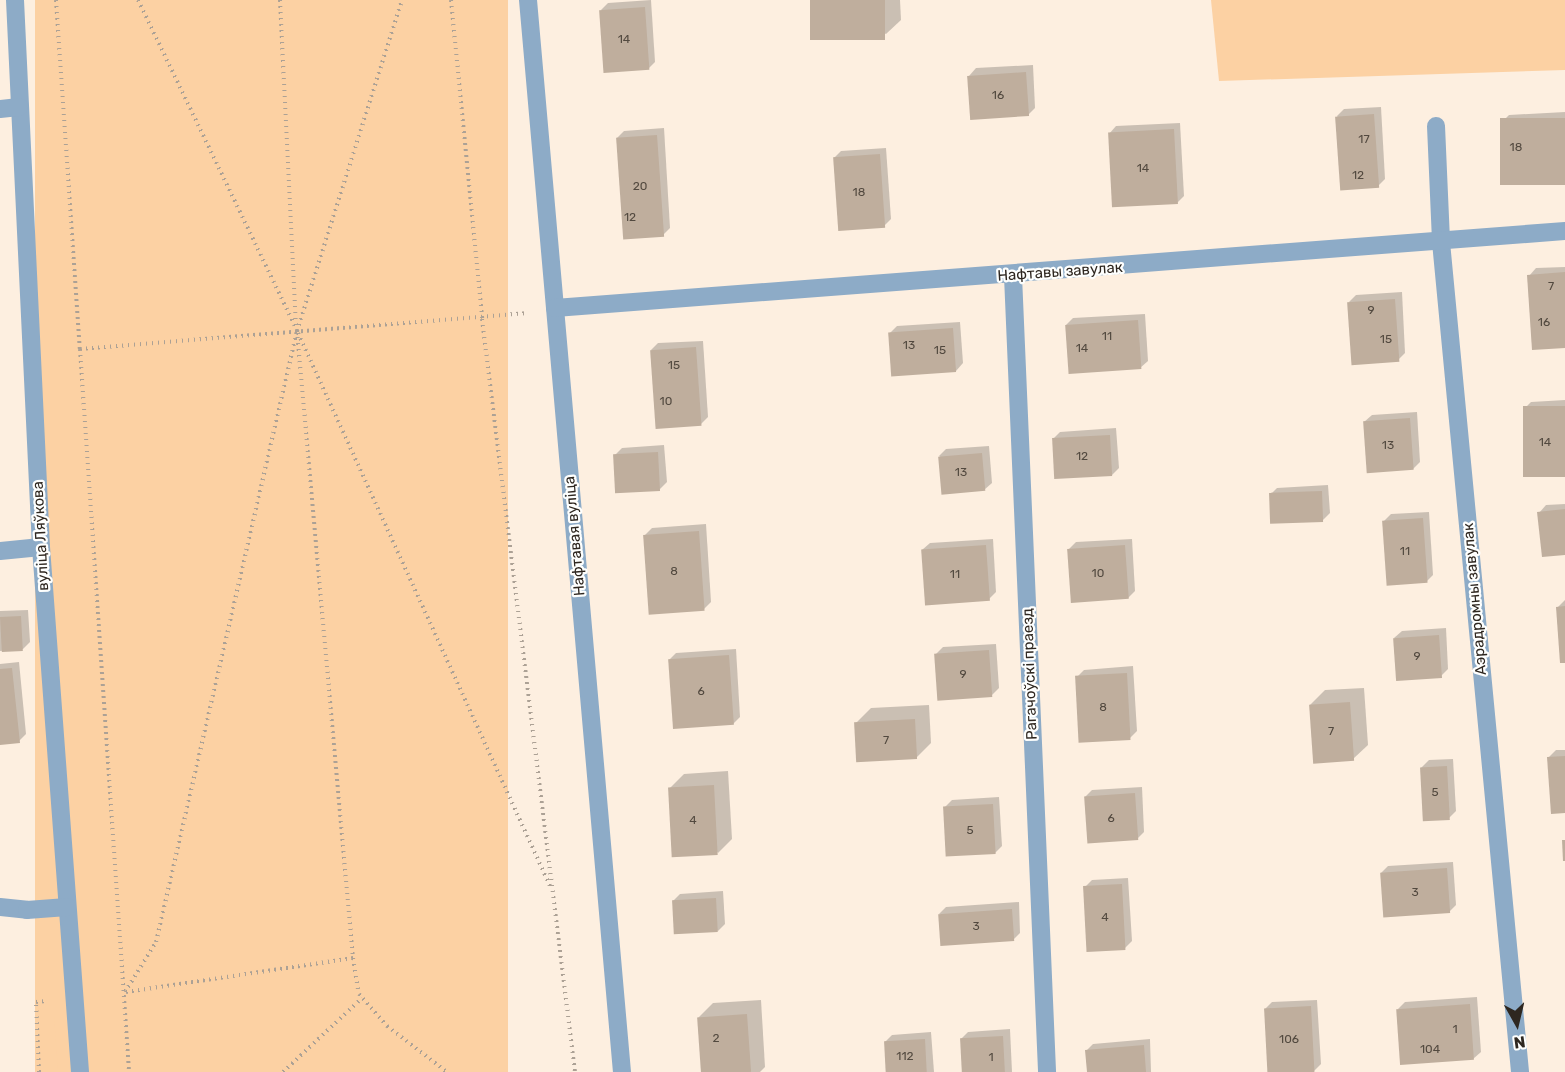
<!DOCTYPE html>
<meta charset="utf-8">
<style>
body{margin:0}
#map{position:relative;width:1565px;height:1072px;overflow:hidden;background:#fdefe0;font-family:Rubik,sans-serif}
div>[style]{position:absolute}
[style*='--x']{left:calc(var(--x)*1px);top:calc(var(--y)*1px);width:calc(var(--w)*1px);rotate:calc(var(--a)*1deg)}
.green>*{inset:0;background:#fcd1a3;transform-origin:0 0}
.shadow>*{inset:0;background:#0003}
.building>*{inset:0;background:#bfae9d;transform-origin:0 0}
.path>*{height:4px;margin-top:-2px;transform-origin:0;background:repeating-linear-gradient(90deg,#aca195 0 1.5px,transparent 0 6px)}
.minor>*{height:18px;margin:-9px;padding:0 9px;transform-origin:9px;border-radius:9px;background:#8dabc7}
span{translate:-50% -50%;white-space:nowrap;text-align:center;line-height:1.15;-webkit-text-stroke:4.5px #fefffe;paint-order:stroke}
.number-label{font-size:12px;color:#52493f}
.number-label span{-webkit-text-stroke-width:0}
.street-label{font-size:15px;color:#2e2720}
.north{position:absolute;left:1487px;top:994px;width:60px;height:60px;-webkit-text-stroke:4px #fefffe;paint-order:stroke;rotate:172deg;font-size:16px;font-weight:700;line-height:24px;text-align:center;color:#2e2720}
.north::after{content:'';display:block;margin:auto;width:21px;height:27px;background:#2e2720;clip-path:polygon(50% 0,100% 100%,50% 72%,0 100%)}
</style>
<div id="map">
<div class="green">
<i style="left:35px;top:0;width:473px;height:1075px"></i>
<i style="clip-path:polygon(1211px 0,1565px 0,1565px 70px,1219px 81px)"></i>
<i style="clip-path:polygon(48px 1017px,54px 1017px,58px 1072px,48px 1072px)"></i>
</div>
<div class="shadow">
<i style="clip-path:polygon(651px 0,655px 62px,648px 69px,601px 10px,608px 3px)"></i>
<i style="clip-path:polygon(811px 0,900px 0,901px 20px,886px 34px)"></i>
<i style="clip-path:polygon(1033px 65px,1035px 108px,1028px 115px,969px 76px,976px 68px)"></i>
<i style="clip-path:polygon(1381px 107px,1385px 179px,1378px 186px,1337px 116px,1344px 109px)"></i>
<i style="clip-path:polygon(1565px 112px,1565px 184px,1502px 122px,1509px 115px)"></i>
<i style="clip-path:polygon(1180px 123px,1184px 196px,1177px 203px,1109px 134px,1116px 126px)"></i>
<i style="clip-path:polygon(664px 128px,670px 228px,663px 235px,617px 138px,624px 131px)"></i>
<i style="clip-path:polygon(886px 148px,891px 219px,884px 226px,834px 158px,841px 151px)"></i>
<i style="clip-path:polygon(1565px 267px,1565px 346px,1529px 276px,1536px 268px)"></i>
<i style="clip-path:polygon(1402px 292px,1405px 353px,1398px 360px,1349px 302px,1356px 295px)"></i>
<i style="clip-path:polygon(1145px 314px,1148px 361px,1140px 368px,1066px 325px,1073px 318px)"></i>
<i style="clip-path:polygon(960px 322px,963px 363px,956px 371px,890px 333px,897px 326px)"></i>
<i style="clip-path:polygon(703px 341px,708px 417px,701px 424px,651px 350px,658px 343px)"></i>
<i style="clip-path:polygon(1565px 400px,1565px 476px,1524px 409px,1531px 402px)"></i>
<i style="clip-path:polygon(1417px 412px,1420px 462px,1413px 469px,1364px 422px,1372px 415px)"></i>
<i style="clip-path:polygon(1116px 428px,1119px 468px,1112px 475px,1053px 439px,1060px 432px)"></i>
<i style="clip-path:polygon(664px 445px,667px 482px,660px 489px,615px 455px,622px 448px)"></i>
<i style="clip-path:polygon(989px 446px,992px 483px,984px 490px,939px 456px,946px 449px)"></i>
<i style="clip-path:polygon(1328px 485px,1330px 513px,1323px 520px,1270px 495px,1277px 488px)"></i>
<i style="clip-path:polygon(1565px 504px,1565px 554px,1539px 513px,1546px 505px)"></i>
<i style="clip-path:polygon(1429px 512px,1433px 575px,1426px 582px,1384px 521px,1391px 514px)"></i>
<i style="clip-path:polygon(706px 524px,711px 602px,704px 609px,645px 535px,652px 528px)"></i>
<i style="clip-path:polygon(993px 539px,996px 592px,989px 599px,922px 550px,930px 543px)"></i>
<i style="clip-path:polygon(1132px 539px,1135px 591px,1128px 598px,1069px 549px,1076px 542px)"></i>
<i style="clip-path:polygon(1565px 600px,1565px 661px,1558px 607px)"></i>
<i style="clip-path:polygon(28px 610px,30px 642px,23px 649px,0 651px,0 611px)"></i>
<i style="clip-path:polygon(1446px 628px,1448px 669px,1441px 676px,1394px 638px,1402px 631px)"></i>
<i style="clip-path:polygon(996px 644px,999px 688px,992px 695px,936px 654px,943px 647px)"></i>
<i style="clip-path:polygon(736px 649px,740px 717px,733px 724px,669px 660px,676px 653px)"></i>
<i style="clip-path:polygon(19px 662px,26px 734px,19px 741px,0 743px,0 664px)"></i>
<i style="clip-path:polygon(1133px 666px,1137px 731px,1130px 738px,1077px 677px,1084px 670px)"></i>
<i style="clip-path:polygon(1364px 688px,1368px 745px,1353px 759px,1310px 705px,1325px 690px)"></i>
<i style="clip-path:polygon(929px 705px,931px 743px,916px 758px,856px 723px,871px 708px)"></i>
<i style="clip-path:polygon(1556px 750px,1565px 750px,1565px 812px,1549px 757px)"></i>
<i style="clip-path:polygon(1453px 759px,1456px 811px,1449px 818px,1421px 768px,1429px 760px)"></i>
<i style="clip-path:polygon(728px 771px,732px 839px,718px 853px,670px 788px,684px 774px)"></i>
<i style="clip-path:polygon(1142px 787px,1144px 832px,1137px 839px,1085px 797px,1092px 790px)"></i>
<i style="clip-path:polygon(999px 797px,1002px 846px,995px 853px,945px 807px,952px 800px)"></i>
<i style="clip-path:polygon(1453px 862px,1456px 905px,1449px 912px,1381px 873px,1388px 866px)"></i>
<i style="clip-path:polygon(1128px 878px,1132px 941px,1125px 948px,1085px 887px,1092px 880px)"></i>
<i style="clip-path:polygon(723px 891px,725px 924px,718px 931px,673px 901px,680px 894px)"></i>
<i style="clip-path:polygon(1019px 902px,1020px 933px,1013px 940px,939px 914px,946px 907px)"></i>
<i style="clip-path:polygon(1477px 997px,1481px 1052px,1473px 1059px,1398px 1009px,1405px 1002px)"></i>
<i style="clip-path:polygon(761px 1000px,765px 1067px,760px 1072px,702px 1072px,698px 1018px,713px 1003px)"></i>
<i style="clip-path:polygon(1317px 1000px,1321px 1064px,1314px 1071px,1269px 1072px,1265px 1009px,1272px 1002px)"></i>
<i style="clip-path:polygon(1010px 1029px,1012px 1072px,963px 1072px,961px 1039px,968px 1032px)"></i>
<i style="clip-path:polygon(931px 1032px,934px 1072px,887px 1072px,885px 1042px,892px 1035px)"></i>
<i style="clip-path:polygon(1150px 1039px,1151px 1072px,1088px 1072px,1086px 1051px,1093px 1044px)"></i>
</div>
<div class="building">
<i style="left:810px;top:0;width:75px;height:40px"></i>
<i style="left:645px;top:7px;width:63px;height:46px;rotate:86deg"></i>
<i style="left:1026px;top:72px;width:44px;height:59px;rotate:86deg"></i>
<i style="left:1374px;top:114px;width:74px;height:39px;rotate:86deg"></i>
<i style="left:1565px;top:118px;width:67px;height:65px;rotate:90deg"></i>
<i style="left:1174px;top:129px;width:75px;height:66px;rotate:87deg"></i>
<i style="left:657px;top:135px;width:102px;height:41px;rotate:86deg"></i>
<i style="left:880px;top:154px;width:74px;height:47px;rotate:86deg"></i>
<i style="clip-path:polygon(1565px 272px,1565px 348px,1532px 350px,1527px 275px)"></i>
<i style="left:1395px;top:299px;width:63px;height:48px;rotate:86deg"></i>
<i style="left:1138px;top:320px;width:49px;height:73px;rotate:86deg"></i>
<i style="left:953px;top:328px;width:44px;height:65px;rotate:86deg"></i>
<i style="left:696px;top:347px;width:79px;height:46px;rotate:86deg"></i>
<i style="left:1565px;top:406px;width:71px;height:42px;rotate:90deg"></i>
<i style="left:1410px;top:418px;width:52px;height:47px;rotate:86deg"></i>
<i style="left:1110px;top:435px;width:41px;height:58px;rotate:87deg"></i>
<i style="left:658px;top:452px;width:39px;height:45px;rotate:87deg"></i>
<i style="left:982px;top:453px;width:38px;height:44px;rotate:85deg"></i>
<i style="left:1322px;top:491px;width:31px;height:53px;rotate:88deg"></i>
<i style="clip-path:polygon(1565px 509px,1565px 555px,1542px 557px,1537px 512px)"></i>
<i style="left:1423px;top:518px;width:65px;height:41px;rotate:86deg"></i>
<i style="left:699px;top:531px;width:80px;height:56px;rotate:86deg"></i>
<i style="left:986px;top:545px;width:56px;height:65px;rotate:86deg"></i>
<i style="left:1125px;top:545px;width:54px;height:58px;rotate:86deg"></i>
<i style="clip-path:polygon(1565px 606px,1565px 663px,1560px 663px,1556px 607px)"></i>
<i style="left:21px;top:616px;width:35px;height:21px;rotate:87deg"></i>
<i style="left:1439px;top:635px;width:43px;height:46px;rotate:86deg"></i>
<i style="left:989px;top:650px;width:47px;height:55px;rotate:86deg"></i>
<i style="left:729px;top:655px;width:70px;height:61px;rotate:86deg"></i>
<i style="clip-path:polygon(12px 668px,20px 743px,0 745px,0 669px)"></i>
<i style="left:1127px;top:673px;width:67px;height:52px;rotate:87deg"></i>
<i style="left:1350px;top:702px;width:59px;height:41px;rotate:86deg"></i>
<i style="left:915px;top:719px;width:40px;height:61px;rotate:87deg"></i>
<i style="clip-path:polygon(1565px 756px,1565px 813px,1551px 814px,1547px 757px)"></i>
<i style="left:1447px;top:766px;width:54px;height:27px;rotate:87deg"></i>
<i style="left:714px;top:785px;width:70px;height:46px;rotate:87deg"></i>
<i style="left:1135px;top:793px;width:47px;height:51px;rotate:86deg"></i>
<i style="left:993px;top:804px;width:50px;height:50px;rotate:87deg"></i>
<i style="clip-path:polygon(1562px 840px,1565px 840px,1565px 861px,1563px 861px)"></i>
<i style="left:1447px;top:868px;width:45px;height:67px;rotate:86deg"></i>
<i style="left:1122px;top:884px;width:66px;height:39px;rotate:87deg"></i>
<i style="left:716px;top:898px;width:34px;height:44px;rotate:87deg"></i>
<i style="left:1012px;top:909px;width:32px;height:74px;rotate:86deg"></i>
<i style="left:1470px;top:1004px;width:56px;height:74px;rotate:86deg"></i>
<i style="left:1311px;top:1006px;width:66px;height:47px;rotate:87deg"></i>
<i style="left:747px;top:1014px;width:58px;height:50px;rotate:86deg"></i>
<i style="left:1003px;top:1036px;width:36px;height:43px;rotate:87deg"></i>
<i style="left:925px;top:1039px;width:33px;height:41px;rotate:87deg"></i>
<i style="clip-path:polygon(1144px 1045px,1146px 1072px,1087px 1072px,1085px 1050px)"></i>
</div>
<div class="path">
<i style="--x:56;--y:0;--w:350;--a:86.1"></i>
<i style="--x:80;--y:349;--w:447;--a:-4.6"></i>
<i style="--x:138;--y:0;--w:367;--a:64.3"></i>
<i style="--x:297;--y:331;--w:629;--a:84.9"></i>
<i style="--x:353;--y:958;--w:36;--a:81"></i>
<i style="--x:359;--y:994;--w:43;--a:48.8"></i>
<i style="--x:387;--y:1026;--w:76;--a:37.5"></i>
<i style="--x:280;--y:0;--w:326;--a:87.2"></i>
<i style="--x:451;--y:0;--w:321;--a:84.4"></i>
<i style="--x:482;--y:319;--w:759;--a:82.96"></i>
<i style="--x:298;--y:333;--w:608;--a:65.5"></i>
<i style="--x:80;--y:349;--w:725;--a:86.12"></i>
<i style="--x:125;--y:992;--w:59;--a:-58.2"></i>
<i style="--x:156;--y:942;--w:627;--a:-77.01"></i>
<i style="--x:297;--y:331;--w:347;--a:-72.4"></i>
<i style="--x:126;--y:992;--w:230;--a:-8.5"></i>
<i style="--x:39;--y:1072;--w:70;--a:-92.5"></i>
<i style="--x:36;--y:1002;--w:10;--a:-6"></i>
<i style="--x:283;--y:1072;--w:108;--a:-43.1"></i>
</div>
<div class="minor">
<i style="--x:15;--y:0;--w:548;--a:87.28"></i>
<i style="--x:41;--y:547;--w:526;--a:85.75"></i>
<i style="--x:528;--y:0;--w:1076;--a:84.99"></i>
<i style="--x:0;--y:109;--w:19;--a:-6"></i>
<i style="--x:1436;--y:126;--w:116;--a:87.5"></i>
<i style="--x:1441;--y:242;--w:834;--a:84.56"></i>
<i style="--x:1013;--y:276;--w:797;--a:87.55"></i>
<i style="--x:555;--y:308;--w:1013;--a:-4.36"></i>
<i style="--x:0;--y:551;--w:41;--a:-5.6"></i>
<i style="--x:0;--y:907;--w:27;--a:6"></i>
<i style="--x:27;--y:910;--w:40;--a:-4.3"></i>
</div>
<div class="number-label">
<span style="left:624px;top:40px">14</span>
<span style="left:998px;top:96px">16</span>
<span style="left:1364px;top:140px">17</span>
<span style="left:1516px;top:148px">18</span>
<span style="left:1143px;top:169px">14</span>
<span style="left:1358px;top:176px">12</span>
<span style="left:640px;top:187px">20</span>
<span style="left:859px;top:193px">18</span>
<span style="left:630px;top:218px">12</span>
<span style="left:1551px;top:287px">7</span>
<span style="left:1371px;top:311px">9</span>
<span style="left:1544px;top:323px">16</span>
<span style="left:1107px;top:337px">11</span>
<span style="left:1386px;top:340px">15</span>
<span style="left:909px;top:346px">13</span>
<span style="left:1082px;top:349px">14</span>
<span style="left:940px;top:351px">15</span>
<span style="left:674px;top:366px">15</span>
<span style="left:666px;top:402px">10</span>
<span style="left:1545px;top:443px">14</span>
<span style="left:1388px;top:446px">13</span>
<span style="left:1082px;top:457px">12</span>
<span style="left:961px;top:473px">13</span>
<span style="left:1405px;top:552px">11</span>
<span style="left:674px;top:572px">8</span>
<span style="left:1098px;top:574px">10</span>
<span style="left:955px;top:575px">11</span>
<span style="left:1417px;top:657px">9</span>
<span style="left:963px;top:675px">9</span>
<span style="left:701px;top:692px">6</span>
<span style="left:1103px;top:708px">8</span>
<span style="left:1331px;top:732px">7</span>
<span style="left:886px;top:741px">7</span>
<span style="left:1435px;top:793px">5</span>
<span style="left:1111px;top:819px">6</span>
<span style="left:693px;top:821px">4</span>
<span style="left:970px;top:831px">5</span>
<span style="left:1415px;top:893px">3</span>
<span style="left:1105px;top:918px">4</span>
<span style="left:976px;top:927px">3</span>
<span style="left:1455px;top:1030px">1</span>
<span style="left:716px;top:1039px">2</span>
<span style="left:1289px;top:1040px">106</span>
<span style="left:1430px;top:1050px">104</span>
<span style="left:905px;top:1057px">112</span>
<span style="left:991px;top:1058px">1</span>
</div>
<div class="street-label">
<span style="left:1060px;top:272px;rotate:-4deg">Нафтавы завулак</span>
<span style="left:41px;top:536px;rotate:-93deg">вуліца Ляўкова</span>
<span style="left:575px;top:536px;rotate:-95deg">Нафтавая вуліца</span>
<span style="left:1475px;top:599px;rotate:-95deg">Аэрадромны завулак</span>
<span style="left:1030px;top:674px;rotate:-92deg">Рагачоўскі праезд</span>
</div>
<div class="north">N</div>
</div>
